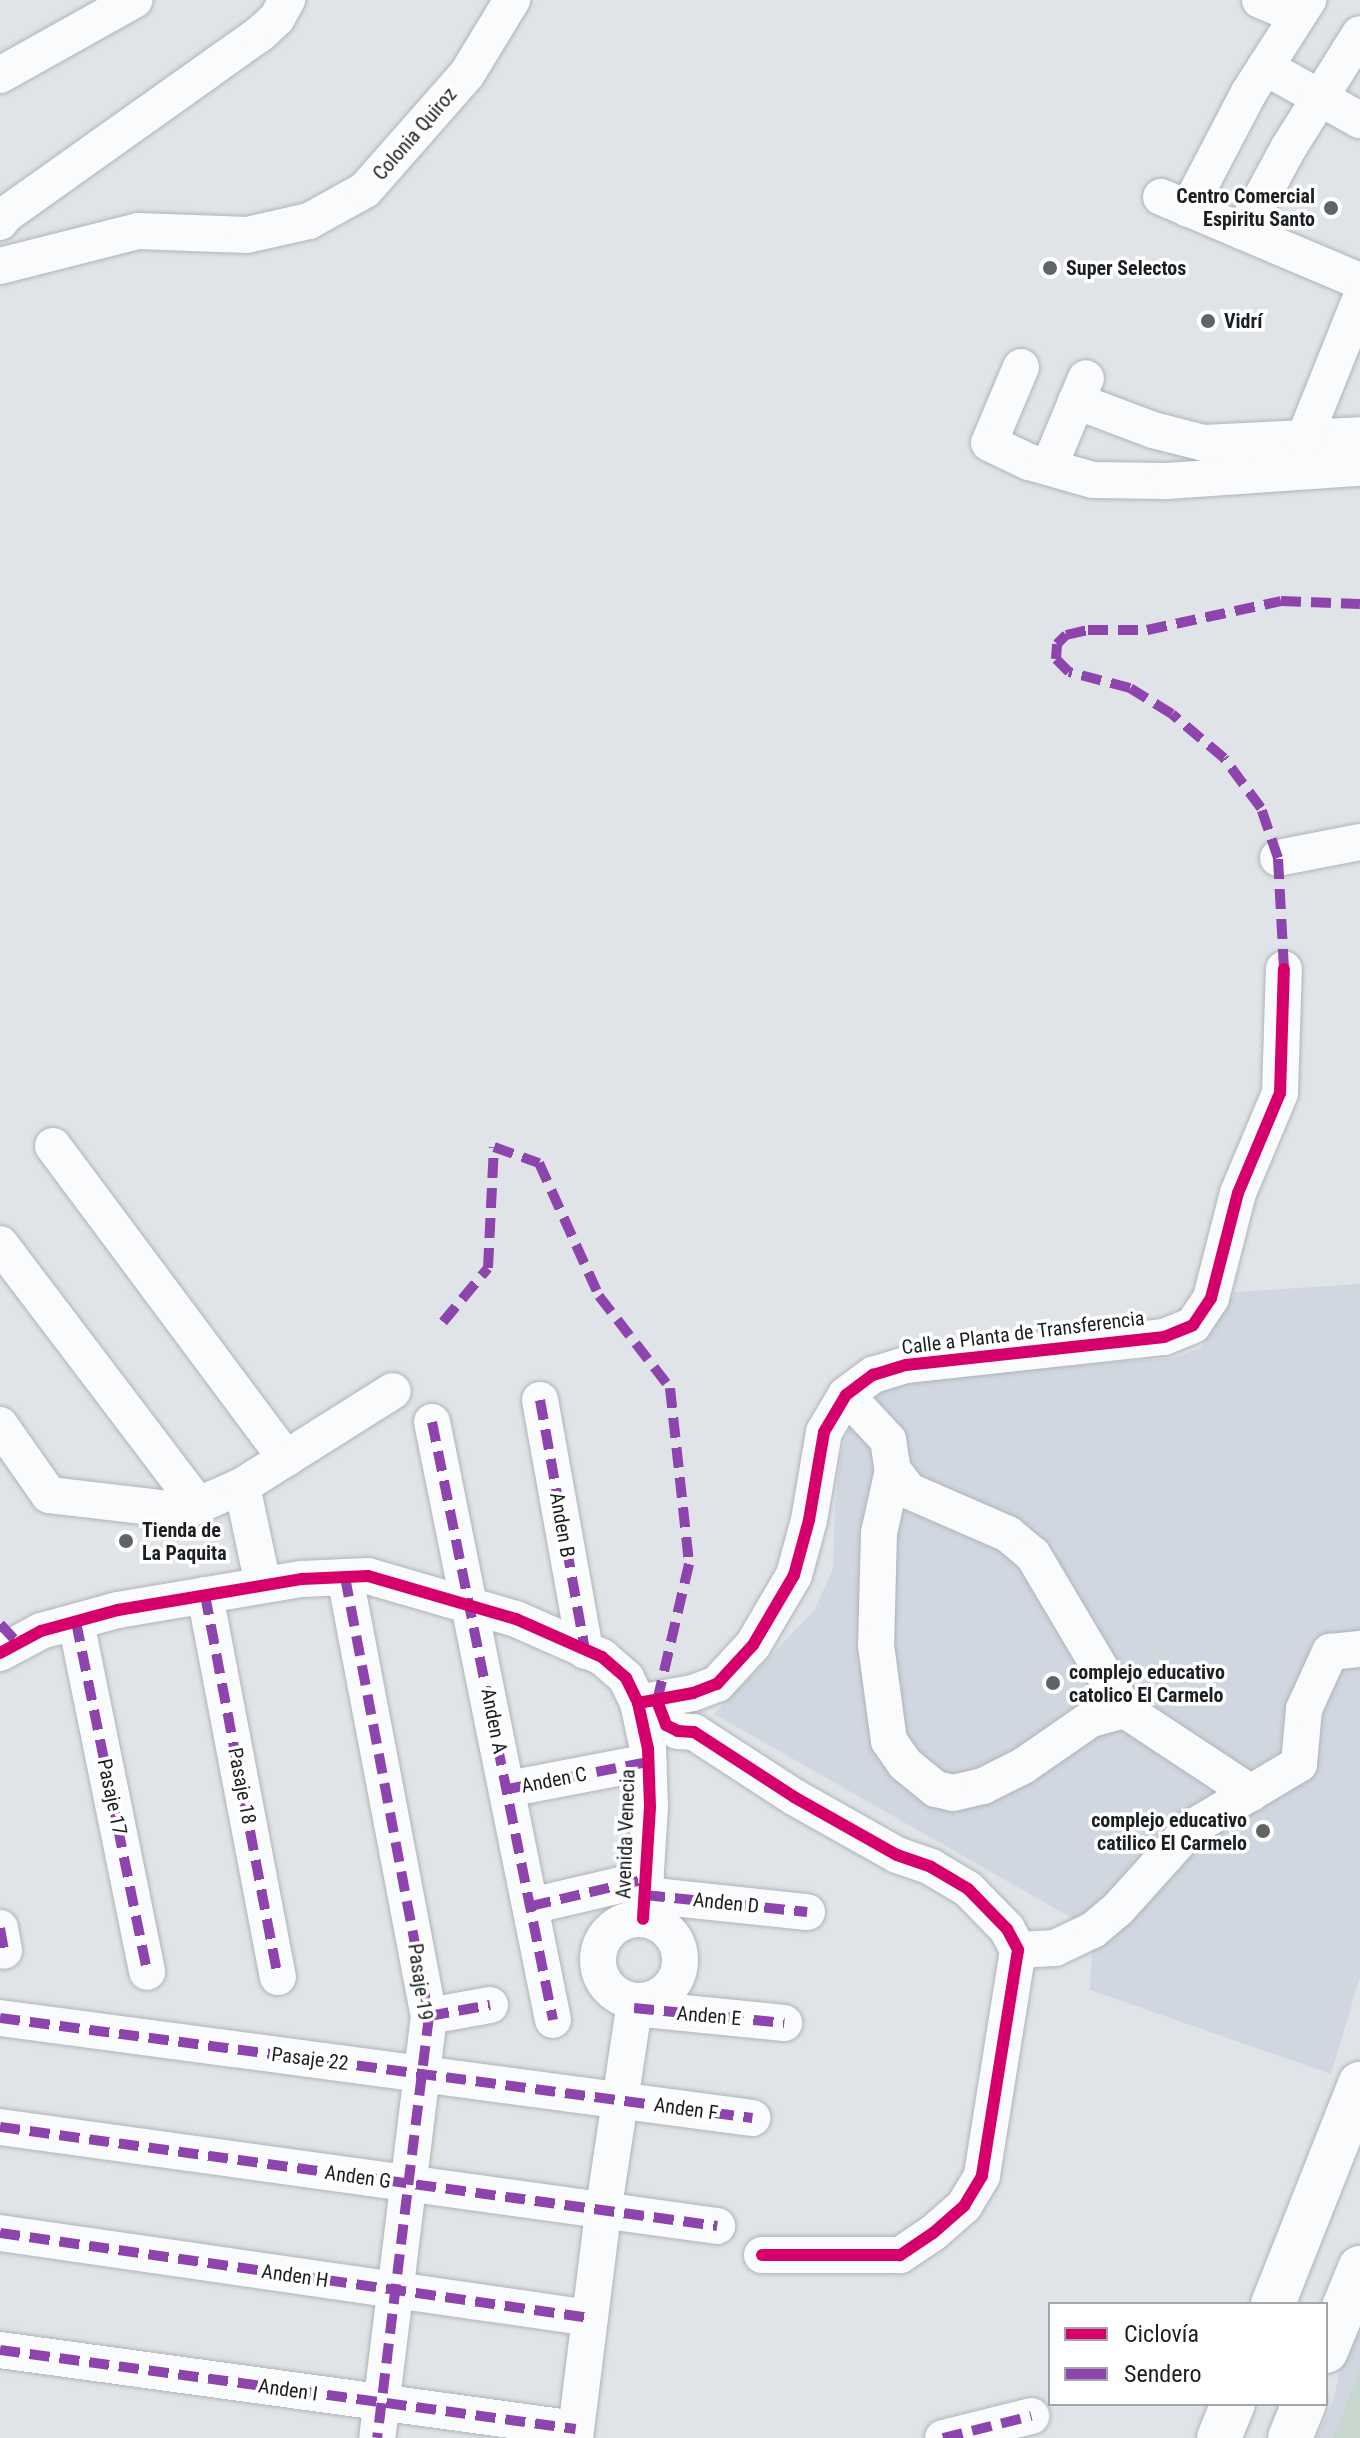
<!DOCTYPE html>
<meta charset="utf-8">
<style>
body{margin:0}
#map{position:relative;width:1360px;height:2438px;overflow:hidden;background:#e0e4e8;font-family:"Roboto Condensed",sans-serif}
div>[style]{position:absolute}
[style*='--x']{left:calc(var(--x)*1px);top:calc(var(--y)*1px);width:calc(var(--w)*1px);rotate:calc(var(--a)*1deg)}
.built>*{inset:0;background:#d0d7e1}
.green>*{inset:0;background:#c7d7ce}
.roads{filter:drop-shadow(0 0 2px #b0b3b6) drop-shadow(0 0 2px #b0b3b6)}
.minor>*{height:36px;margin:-18px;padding:0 18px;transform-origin:18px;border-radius:18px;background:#fafbfc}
.minor>.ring{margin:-18px;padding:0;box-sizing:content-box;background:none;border:36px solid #fafbfc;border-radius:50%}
.highway>*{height:44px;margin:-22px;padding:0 22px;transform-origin:22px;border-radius:22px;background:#fafbfc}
.quiet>*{height:10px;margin-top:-5px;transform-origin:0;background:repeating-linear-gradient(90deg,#8e44ad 0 20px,transparent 0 30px)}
.cycleway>*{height:12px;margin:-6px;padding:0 6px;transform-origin:6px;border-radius:6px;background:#d6006c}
.dots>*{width:22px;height:22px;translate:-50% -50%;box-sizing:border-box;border:4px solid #fff;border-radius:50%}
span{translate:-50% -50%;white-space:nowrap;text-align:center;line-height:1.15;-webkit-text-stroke:7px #fff;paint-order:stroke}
.street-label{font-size:20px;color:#1c1f22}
.poi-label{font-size:20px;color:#1c1f22;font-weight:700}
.right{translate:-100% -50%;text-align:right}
.left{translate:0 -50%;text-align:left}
.legend{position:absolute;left:1048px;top:2302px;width:280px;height:104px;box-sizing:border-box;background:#fff;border:2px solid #a4a5a7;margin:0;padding:10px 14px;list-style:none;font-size:24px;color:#1c1f22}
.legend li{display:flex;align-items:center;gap:16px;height:40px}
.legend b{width:40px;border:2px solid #a4a5a7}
</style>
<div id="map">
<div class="built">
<i style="clip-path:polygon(1360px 1284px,1360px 1977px,1331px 2074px,1090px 1990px,1093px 1930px,714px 1714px,814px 1611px,833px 1569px,835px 1504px,841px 1453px,849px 1429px,878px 1396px,900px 1378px,1173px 1358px,1201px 1348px,1235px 1292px)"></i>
<i style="clip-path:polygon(1360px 2309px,1360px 2438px,1317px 2438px,1334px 2398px,1345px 2346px)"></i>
</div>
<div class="green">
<i style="clip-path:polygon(1360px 2370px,1360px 2438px,1333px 2438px)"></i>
</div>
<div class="roads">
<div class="minor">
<i style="--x:1260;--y:0;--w:41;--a:22.8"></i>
<i style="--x:1265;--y:67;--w:109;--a:29.2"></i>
<i style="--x:0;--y:75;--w:154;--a:-29.2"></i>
<i style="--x:1161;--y:197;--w:216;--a:22.9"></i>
<i style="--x:1188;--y:209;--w:130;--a:-62.4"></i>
<i style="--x:1248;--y:94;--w:112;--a:-57.4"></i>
<i style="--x:0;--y:222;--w:9;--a:-54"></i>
<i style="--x:5;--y:215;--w:313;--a:-35.4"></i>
<i style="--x:260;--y:34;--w:23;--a:-43"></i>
<i style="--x:277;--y:18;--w:21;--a:-61"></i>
<i style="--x:1243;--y:232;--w:97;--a:-61.6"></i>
<i style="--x:1289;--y:147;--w:133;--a:-57.9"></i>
<i style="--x:0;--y:266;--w:142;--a:-14.2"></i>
<i style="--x:138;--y:231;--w:109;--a:2.1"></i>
<i style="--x:247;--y:235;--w:64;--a:-12.7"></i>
<i style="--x:309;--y:221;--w:64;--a:-29"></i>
<i style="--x:365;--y:190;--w:154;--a:-48.7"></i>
<i style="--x:467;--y:74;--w:87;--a:-58.7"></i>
<i style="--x:1021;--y:367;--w:82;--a:112.8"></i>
<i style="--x:989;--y:443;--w:44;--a:25.4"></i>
<i style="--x:1029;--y:462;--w:66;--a:15.7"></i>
<i style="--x:1093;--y:480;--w:74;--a:0.8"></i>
<i style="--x:1167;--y:481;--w:193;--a:-3.9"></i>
<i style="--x:1076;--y:401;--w:82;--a:20.6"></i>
<i style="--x:1153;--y:430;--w:53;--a:14.3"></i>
<i style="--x:1204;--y:443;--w:156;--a:-2.9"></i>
<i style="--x:1304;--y:439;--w:150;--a:-68.1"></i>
<i style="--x:1049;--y:467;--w:96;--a:-67.4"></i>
<i style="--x:1278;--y:858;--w:84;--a:-11"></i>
<i style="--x:53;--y:1146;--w:390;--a:53.3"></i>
<i style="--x:0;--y:1244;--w:328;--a:52.8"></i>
<i style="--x:846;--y:1395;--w:62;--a:47"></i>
<i style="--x:888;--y:1440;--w:30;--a:81"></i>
<i style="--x:893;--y:1470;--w:26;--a:53"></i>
<i style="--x:909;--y:1491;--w:108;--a:23.5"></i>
<i style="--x:1008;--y:1534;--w:33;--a:40"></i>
<i style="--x:1033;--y:1555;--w:180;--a:59.3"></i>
<i style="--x:1125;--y:1710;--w:151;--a:33.4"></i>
<i style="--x:540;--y:1400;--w:255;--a:79.8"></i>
<i style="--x:432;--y:1422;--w:610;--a:78.56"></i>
<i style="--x:0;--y:1425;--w:85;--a:55"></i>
<i style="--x:49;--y:1495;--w:137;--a:6.7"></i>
<i style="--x:185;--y:1511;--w:62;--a:-23.7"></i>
<i style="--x:242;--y:1486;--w:178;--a:-32.2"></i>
<i style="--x:893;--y:1470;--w:65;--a:102.5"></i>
<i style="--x:879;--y:1533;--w:112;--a:91.5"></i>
<i style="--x:876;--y:1645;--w:97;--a:82.3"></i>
<i style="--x:889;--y:1741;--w:28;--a:55"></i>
<i style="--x:905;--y:1764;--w:40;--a:39"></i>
<i style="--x:936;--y:1789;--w:17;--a:13"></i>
<i style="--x:953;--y:1793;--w:31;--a:-13"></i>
<i style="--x:983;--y:1786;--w:45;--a:-26.6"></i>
<i style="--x:1023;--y:1766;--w:83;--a:-34.7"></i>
<i style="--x:1091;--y:1719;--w:35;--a:-15"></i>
<i style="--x:242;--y:1486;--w:101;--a:78"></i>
<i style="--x:345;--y:1577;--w:447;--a:79.2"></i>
<i style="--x:429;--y:2016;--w:425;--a:97"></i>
<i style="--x:205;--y:1595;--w:389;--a:79.2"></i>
<i style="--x:76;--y:1622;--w:357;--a:78.5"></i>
<i style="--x:0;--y:1653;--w:47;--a:-28.2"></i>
<i style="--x:41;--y:1631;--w:80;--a:-15.3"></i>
<i style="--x:118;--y:1610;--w:187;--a:-9.6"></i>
<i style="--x:302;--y:1579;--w:66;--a:-2.6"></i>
<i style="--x:368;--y:1576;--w:154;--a:16.2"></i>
<i style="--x:516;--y:1619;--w:94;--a:23.8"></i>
<i style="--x:602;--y:1657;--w:32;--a:41"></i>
<i style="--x:626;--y:1678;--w:28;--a:64"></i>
<i style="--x:638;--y:1703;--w:47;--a:77.7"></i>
<i style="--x:648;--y:1749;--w:58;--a:88"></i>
<i style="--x:650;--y:1807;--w:112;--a:93.6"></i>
<i style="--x:657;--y:1701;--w:26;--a:69"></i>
<i style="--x:666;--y:1725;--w:13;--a:27"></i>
<i style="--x:678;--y:1731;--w:16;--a:4"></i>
<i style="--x:694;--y:1732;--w:119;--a:33"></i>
<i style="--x:794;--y:1797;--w:118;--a:29.4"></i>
<i style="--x:897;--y:1855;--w:36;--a:19"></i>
<i style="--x:931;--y:1867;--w:43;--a:30.7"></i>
<i style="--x:968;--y:1889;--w:56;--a:45.7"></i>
<i style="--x:1007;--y:1929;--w:24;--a:62"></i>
<i style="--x:1018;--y:1950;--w:229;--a:99.1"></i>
<i style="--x:982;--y:2176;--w:35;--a:121"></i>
<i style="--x:964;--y:2206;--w:41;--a:138.9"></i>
<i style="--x:933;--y:2233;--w:40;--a:146"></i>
<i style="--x:900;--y:2255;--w:138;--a:180"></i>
<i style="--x:638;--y:1703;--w:56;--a:-10.3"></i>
<i style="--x:693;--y:1693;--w:26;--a:-21"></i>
<i style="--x:717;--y:1684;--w:53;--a:-47.3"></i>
<i style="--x:753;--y:1645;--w:81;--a:-59.6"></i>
<i style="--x:794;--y:1575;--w:57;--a:-74.7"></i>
<i style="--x:809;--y:1520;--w:89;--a:-80.3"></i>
<i style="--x:824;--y:1432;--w:43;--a:-59.3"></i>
<i style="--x:846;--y:1395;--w:34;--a:-37"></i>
<i style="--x:873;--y:1375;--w:34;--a:-17"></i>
<i style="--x:906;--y:1365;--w:260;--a:-6.2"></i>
<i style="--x:1164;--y:1337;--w:31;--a:-22"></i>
<i style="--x:1193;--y:1325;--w:32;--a:-56"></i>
<i style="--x:1211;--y:1298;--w:108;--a:-75.6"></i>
<i style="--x:1238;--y:1193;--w:108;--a:-67.2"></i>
<i style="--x:1280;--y:1093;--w:124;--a:-88.2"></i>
<i style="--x:508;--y:1789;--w:143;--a:-10.9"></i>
<i style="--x:645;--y:1895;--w:163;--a:6"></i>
<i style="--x:531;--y:1906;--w:118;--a:-13.2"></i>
<i class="ring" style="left:598px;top:1919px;width:46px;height:46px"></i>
<i style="--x:0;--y:1928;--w:23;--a:80"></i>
<i style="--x:1018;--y:1950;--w:37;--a:-3"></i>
<i style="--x:1055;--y:1948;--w:42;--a:-25.3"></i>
<i style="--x:1093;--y:1930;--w:33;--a:-40"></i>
<i style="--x:1118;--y:1909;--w:108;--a:-48"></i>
<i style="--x:1190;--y:1829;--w:127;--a:-30.8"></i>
<i style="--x:1299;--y:1764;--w:55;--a:-84.8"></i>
<i style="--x:1304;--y:1709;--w:63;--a:-65.5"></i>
<i style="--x:1330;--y:1652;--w:30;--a:-6"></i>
<i style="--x:634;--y:2008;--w:151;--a:5.7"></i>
<i style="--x:429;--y:2016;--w:62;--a:-10.2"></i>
<i style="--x:0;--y:2018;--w:759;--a:7.57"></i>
<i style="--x:0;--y:2127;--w:724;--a:7.86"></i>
<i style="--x:0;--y:2233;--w:596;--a:8.2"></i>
<i style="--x:0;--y:2350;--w:581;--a:7.81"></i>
<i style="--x:575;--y:2438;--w:220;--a:-82.9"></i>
<i style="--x:602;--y:2220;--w:221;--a:-81.4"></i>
<i style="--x:943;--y:2438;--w:91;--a:-14"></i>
</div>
<div class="highway">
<i style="--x:1273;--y:2304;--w:237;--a:-68.4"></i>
<i style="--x:1326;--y:2351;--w:90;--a:-67.7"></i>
<i style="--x:1219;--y:2438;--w:37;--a:-68"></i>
<i style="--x:1290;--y:2438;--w:37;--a:-68"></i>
</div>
</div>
<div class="quiet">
<i style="--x:1284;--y:969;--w:111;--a:-93.1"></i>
<i style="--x:1278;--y:858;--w:53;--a:-108.8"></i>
<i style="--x:1261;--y:808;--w:62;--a:-126.5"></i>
<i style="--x:1224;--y:758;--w:68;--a:-139.8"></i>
<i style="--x:1172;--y:714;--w:49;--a:-148.2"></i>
<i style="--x:1130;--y:688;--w:63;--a:-165.3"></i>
<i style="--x:1069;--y:672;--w:18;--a:-135"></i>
<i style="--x:1056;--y:659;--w:15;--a:-86"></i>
<i style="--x:1057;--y:644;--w:13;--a:-45"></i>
<i style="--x:1066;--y:635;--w:23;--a:-13"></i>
<i style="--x:1088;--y:630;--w:59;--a:0"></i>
<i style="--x:1147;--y:630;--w:137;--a:-12.2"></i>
<i style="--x:1281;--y:601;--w:79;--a:2.2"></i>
<i style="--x:443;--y:1322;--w:70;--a:-50.2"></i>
<i style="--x:488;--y:1268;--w:121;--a:-87.2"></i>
<i style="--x:494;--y:1147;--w:48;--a:19.6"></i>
<i style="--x:539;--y:1163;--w:146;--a:65.7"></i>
<i style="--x:599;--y:1296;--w:116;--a:52.3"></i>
<i style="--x:670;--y:1388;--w:177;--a:83.8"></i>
<i style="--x:689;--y:1564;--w:141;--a:103.1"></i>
<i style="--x:540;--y:1400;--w:255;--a:79.8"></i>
<i style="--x:432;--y:1422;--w:610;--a:78.56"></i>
<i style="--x:345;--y:1577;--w:447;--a:79.2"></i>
<i style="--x:429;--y:2016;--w:425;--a:97"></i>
<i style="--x:205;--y:1595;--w:389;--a:79.2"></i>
<i style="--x:76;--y:1622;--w:357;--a:78.5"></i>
<i style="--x:0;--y:1624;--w:26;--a:47"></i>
<i style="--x:508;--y:1789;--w:143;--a:-10.9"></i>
<i style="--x:645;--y:1895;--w:163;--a:6"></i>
<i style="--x:531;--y:1906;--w:118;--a:-13.2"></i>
<i style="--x:0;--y:1928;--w:23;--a:80"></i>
<i style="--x:634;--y:2008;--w:151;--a:5.7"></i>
<i style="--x:429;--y:2016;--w:62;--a:-10.2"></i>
<i style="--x:0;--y:2018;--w:759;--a:7.57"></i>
<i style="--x:0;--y:2127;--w:724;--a:7.86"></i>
<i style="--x:0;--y:2233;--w:596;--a:8.2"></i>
<i style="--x:0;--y:2350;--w:581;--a:7.81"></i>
<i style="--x:943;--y:2438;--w:91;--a:-14"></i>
</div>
<div class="cycleway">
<i style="--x:0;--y:1653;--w:47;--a:-28.2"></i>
<i style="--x:41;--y:1631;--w:80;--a:-15.3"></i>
<i style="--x:118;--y:1610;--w:187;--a:-9.6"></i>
<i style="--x:302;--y:1579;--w:66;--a:-2.6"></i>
<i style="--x:368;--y:1576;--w:154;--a:16.2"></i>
<i style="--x:516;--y:1619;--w:94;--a:23.8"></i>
<i style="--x:602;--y:1657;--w:32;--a:41"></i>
<i style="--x:626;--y:1678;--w:28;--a:64"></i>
<i style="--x:638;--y:1703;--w:47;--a:77.7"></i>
<i style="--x:648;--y:1749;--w:58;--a:88"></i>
<i style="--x:650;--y:1807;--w:112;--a:93.6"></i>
<i style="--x:657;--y:1701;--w:26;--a:69"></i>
<i style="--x:666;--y:1725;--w:13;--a:27"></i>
<i style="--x:678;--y:1731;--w:16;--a:4"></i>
<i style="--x:694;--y:1732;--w:119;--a:33"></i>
<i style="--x:794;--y:1797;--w:118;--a:29.4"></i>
<i style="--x:897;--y:1855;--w:36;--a:19"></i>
<i style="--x:931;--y:1867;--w:43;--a:30.7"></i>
<i style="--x:968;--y:1889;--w:56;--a:45.7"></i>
<i style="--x:1007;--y:1929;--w:24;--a:62"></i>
<i style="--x:1018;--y:1950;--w:229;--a:99.1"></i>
<i style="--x:982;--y:2176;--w:35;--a:121"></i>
<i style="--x:964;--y:2206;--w:41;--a:138.9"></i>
<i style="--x:933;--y:2233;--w:40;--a:146"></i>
<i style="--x:900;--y:2255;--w:138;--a:180"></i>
<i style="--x:638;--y:1703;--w:56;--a:-10.3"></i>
<i style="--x:693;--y:1693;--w:26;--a:-21"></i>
<i style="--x:717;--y:1684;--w:53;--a:-47.3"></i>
<i style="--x:753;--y:1645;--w:81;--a:-59.6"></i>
<i style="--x:794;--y:1575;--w:57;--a:-74.7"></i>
<i style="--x:809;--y:1520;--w:89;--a:-80.3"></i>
<i style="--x:824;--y:1432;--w:43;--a:-59.3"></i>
<i style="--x:846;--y:1395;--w:34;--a:-37"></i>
<i style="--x:873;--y:1375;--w:34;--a:-17"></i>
<i style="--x:906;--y:1365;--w:260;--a:-6.2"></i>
<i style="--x:1164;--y:1337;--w:31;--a:-22"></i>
<i style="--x:1193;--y:1325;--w:32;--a:-56"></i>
<i style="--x:1211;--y:1298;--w:108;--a:-75.6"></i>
<i style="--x:1238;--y:1193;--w:108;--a:-67.2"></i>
<i style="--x:1280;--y:1093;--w:124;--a:-88.2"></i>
</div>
<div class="dots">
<i style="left:1331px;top:208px;background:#616467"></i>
<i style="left:1050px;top:268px;background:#616467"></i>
<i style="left:1208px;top:321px;background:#616467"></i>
<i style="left:126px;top:1541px;background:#616467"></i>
<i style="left:1053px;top:1683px;background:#616467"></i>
<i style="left:1263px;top:1831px;background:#616467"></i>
</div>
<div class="street-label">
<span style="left:415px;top:134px;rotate:-49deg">Colonia Quiroz</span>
<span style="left:1023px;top:1333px;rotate:-7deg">Calle a Planta de Transferencia</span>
<span style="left:562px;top:1525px;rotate:80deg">Anden B</span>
<span style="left:494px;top:1721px;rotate:79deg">Anden A</span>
<span style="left:554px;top:1780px;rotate:-11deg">Anden C</span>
<span style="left:242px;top:1786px;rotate:79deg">Pasaje 18</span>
<span style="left:112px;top:1797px;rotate:78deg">Pasaje 17</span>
<span style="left:626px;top:1834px;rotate:-88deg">Avenida Venecia</span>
<span style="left:726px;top:1903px;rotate:6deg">Anden D</span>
<span style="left:420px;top:1982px;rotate:82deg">Pasaje 19</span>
<span style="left:709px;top:2016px;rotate:5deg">Anden E</span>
<span style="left:310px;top:2059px;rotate:7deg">Pasaje 22</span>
<span style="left:686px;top:2109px;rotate:8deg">Anden F</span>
<span style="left:358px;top:2177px;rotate:8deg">Anden G</span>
<span style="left:295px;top:2276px;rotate:8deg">Anden H</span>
<span style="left:288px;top:2390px;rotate:8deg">Anden I</span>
</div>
<div class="poi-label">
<span class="right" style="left:1315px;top:208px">Centro Comercial<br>Espiritu Santo</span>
<span class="left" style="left:1066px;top:268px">Super Selectos</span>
<span class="left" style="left:1224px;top:321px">Vidrí</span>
<span class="left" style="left:142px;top:1542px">Tienda de<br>La Paquita</span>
<span class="left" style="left:1069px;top:1684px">complejo educativo<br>catolico El Carmelo</span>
<span class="right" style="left:1247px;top:1832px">complejo educativo<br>catilico El Carmelo</span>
</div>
<ul class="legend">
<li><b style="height:10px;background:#d6006c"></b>Ciclovía</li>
<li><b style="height:10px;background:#8e44ad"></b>Sendero</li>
</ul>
</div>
